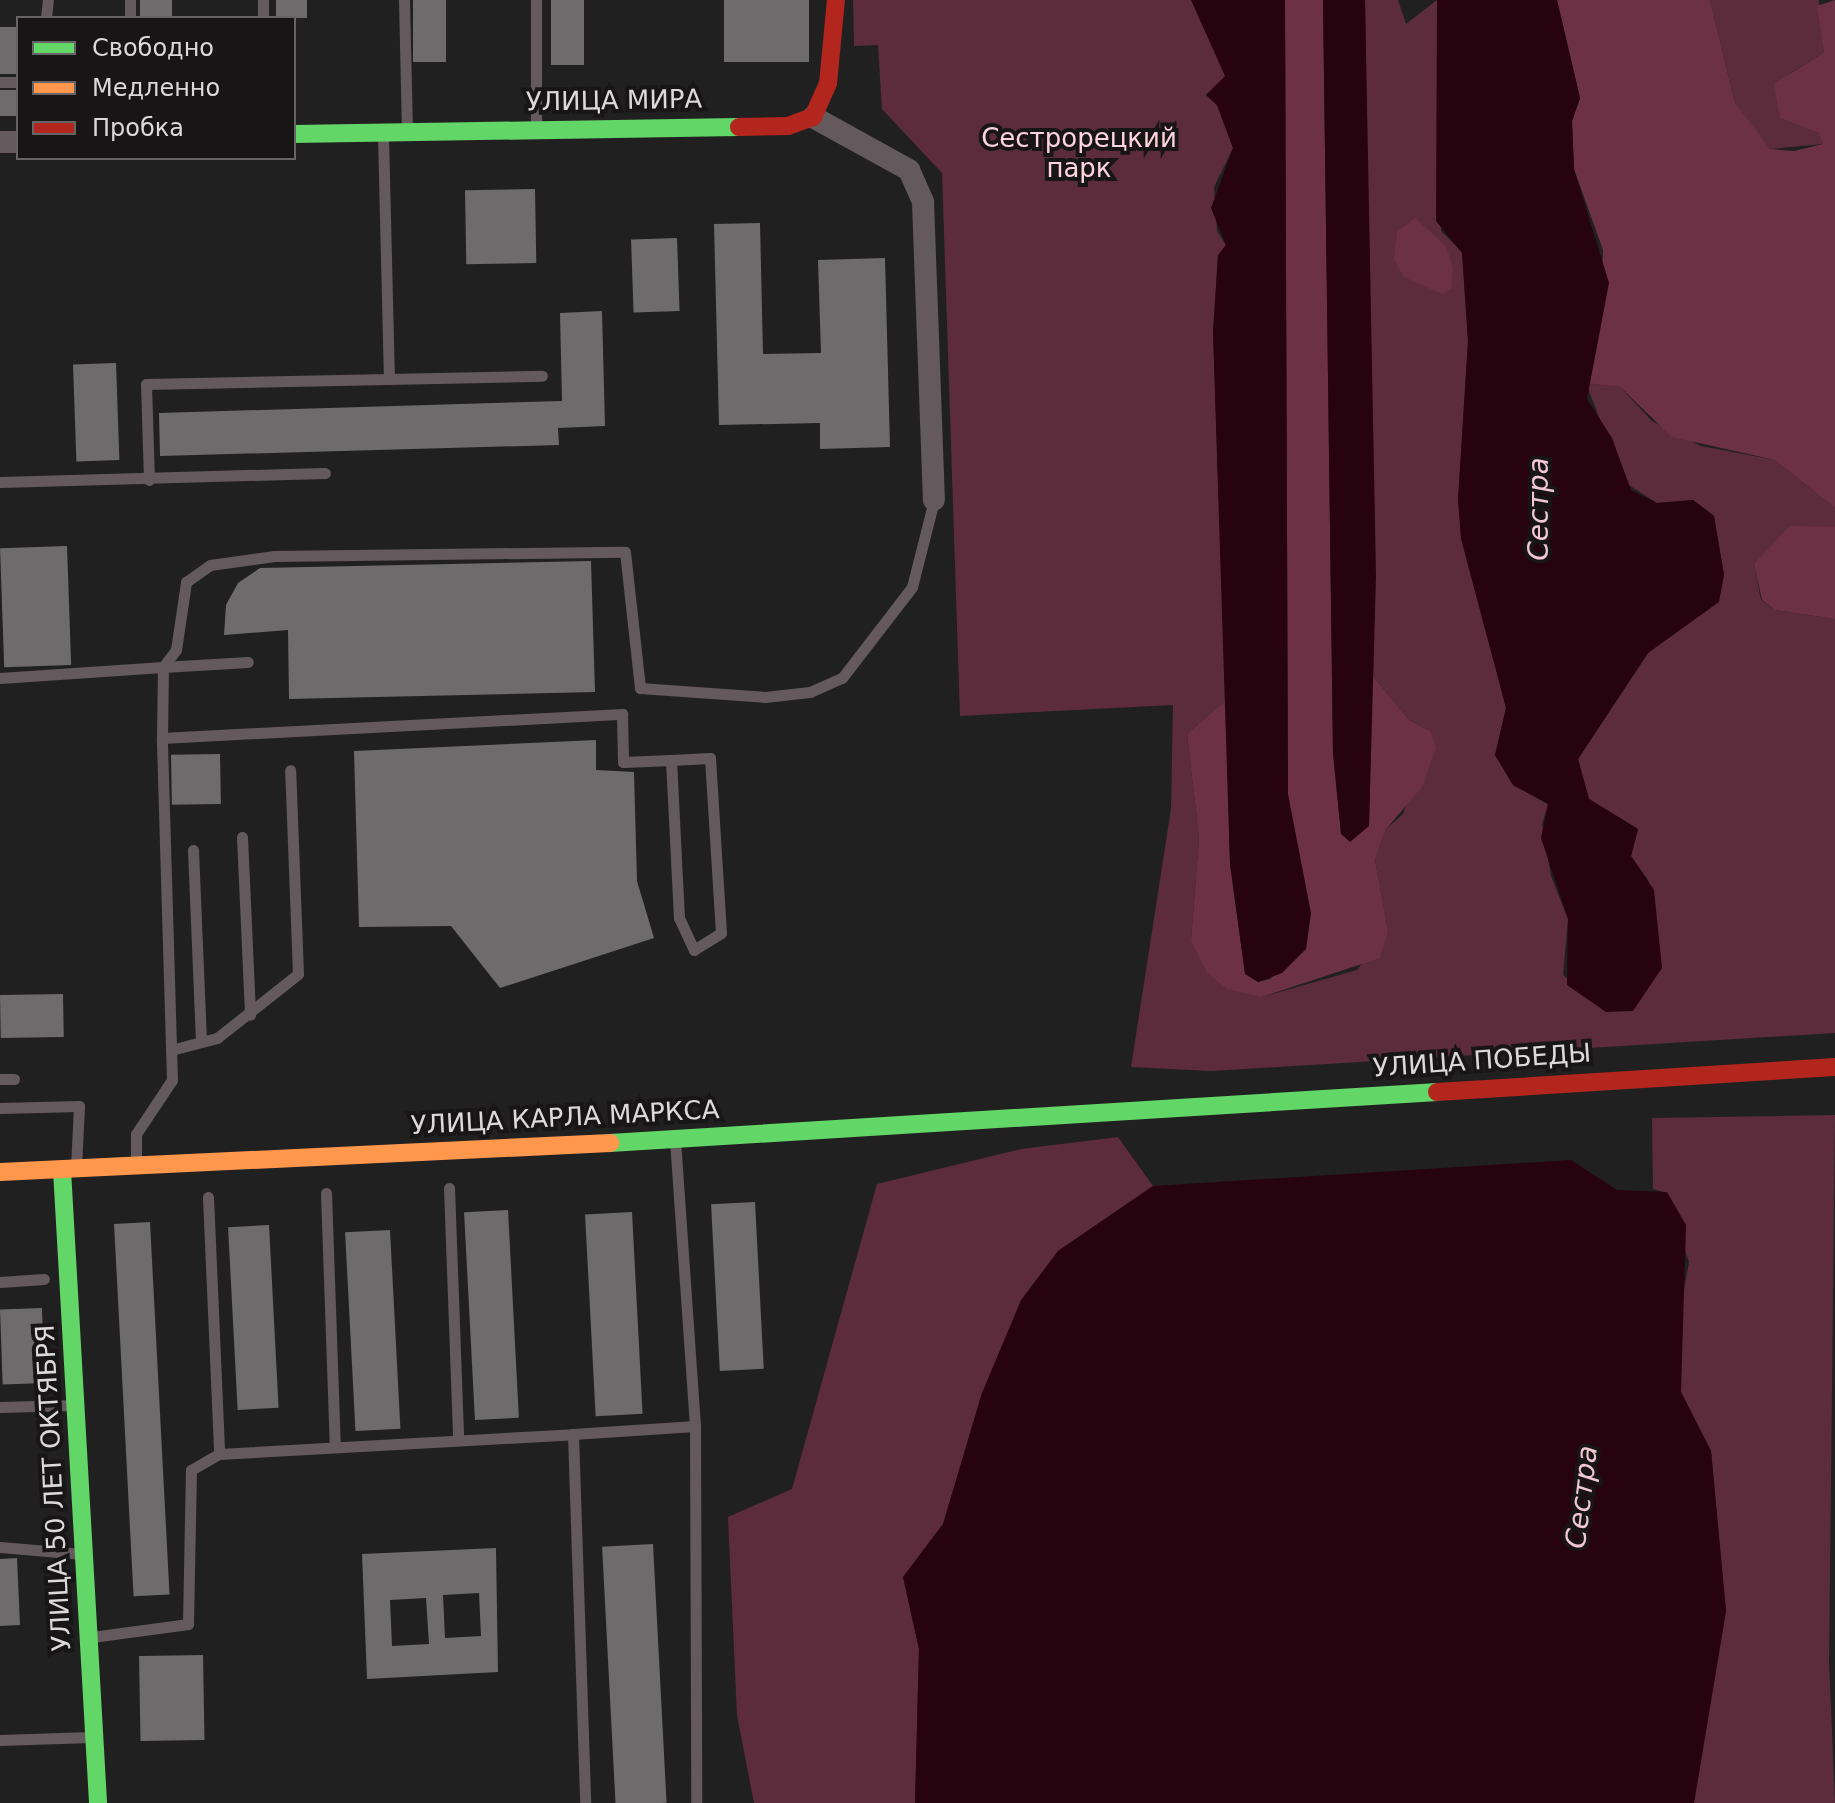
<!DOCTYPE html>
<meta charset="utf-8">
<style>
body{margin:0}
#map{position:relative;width:1835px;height:1803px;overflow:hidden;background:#212020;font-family:"DejaVu Sans",sans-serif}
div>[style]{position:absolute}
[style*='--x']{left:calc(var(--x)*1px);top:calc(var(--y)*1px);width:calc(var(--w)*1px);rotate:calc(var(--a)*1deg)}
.green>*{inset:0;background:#5c2c3d}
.forest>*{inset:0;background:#6d3146}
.water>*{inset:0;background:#26030f}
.building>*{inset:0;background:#6d6b6c;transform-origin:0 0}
.lane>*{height:11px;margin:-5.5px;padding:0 5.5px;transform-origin:5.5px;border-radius:5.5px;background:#645a5d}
.street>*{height:22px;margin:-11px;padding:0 11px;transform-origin:11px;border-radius:11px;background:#645a5d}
.fast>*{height:18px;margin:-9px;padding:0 9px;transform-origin:9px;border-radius:9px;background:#63d668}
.slow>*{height:18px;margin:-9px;padding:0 9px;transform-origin:9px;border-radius:9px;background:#ff974d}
.jam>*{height:18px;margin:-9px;padding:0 9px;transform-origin:9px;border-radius:9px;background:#b3261e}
span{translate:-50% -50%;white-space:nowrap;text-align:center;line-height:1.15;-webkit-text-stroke:8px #181516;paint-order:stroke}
.street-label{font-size:26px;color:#dbd9da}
.park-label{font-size:26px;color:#fed2de}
.water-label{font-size:28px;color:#f2c6d2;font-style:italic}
.legend{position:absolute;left:16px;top:16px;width:280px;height:144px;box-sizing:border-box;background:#181516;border:2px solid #666364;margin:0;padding:10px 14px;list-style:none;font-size:24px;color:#dbd9da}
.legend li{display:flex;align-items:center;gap:16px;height:40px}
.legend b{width:40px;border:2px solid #666364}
</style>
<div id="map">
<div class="green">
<i style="clip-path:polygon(853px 0,1191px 0,1226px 76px,1206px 95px,1217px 105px,1233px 148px,1214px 187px,1217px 231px,1226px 245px,1218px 256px,1213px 332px,1226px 700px,1187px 734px,1199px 837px,1191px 941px,1262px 997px,1357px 970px,1388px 930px,1375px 860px,1386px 829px,1403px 814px,1430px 731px,1409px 720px,1372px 675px,1365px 0,1398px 0,1406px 24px,1437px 0,1441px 231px,1462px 252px,1468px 341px,1458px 500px,1506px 708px,1495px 755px,1513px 785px,1548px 804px,1542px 824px,1551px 876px,1568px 919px,1563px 975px,1606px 1012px,1639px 996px,1662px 968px,1648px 880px,1631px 856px,1638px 829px,1589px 799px,1578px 759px,1648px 653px,1724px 575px,1714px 516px,1693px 500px,1657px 503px,1624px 482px,1586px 383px,1620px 387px,1652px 421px,1701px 446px,1775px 460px,1835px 508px,1835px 527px,1754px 564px,1761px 600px,1775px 610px,1835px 619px,1835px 1033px,1211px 1071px,1131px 1067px,1171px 809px,1173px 705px,960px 716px,942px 173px,882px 109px,878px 45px,854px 46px)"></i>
<i style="clip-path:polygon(1710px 0,1819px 0,1824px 52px,1789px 74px,1780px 118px,1820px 133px,1823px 144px,1771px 149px,1751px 131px,1735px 103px)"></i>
<i style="clip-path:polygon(1835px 1115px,1829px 1662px,1835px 1803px,1694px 1803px,1726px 1611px,1711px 1451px,1681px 1392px,1680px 1312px,1689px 1262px,1667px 1193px,1653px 1189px,1652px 1118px)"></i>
<i style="clip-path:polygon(1118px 1137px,1153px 1186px,1058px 1251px,982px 1393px,943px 1524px,903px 1577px,919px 1649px,915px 1803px,754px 1803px,737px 1715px,728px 1517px,792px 1489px,877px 1184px,1021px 1149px)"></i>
</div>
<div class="forest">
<i style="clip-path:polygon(1285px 0,1323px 0,1333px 753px,1341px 834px,1369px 826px,1372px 675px,1409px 720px,1430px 731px,1436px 747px,1422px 787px,1386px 829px,1375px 860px,1388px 930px,1380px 958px,1262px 997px,1228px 989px,1208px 974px,1191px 941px,1199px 837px,1187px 734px,1226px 700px,1230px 864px,1245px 973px,1258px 982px,1270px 979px,1306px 949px,1288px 794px)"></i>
<i style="clip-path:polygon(1557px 0,1710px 0,1735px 103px,1770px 149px,1794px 151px,1823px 144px,1819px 133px,1780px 118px,1774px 84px,1824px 52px,1817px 6px,1835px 0,1835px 508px,1775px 460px,1672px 437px,1620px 387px,1586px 383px,1600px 327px,1603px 250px,1574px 169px,1572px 121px,1580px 98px)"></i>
<i style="clip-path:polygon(1415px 218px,1446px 246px,1453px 268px,1451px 289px,1442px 294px,1404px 277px,1394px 260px,1397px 232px)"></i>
<i style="clip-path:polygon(1790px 526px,1835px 527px,1835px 619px,1775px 610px,1762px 600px,1754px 564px)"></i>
</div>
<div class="water">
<i style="clip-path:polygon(1191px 0,1285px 0,1288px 794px,1311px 913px,1306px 949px,1282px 973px,1258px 982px,1245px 974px,1230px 864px,1213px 332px,1218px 255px,1226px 245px,1211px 208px,1233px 148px,1217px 105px,1206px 95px,1225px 76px)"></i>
<i style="clip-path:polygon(1323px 0,1365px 0,1376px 576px,1369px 826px,1350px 842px,1341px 834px,1333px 753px)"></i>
<i style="clip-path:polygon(1437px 0,1557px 0,1580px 98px,1572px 121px,1574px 169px,1609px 283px,1587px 399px,1612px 438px,1631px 490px,1657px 503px,1693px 500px,1714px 516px,1724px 575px,1719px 602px,1648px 653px,1578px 759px,1589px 799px,1638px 829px,1631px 856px,1654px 890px,1662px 968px,1633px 1011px,1606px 1012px,1567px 985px,1568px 919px,1541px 838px,1548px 804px,1513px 785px,1495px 755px,1506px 708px,1461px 539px,1458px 500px,1468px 341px,1462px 253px,1436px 221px)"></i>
<i style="clip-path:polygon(1571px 1160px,1617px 1190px,1667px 1192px,1686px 1225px,1681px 1392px,1711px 1451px,1726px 1611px,1694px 1803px,915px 1803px,919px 1649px,903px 1577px,943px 1524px,982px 1393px,1021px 1300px,1058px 1251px,1153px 1186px)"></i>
</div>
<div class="building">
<i style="left:140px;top:0;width:32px;height:18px"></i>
<i style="left:276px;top:0;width:31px;height:18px"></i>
<i style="left:413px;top:0;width:33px;height:62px"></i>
<i style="left:551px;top:0;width:33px;height:65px"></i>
<i style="left:724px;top:0;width:85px;height:62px"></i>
<i style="left:0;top:27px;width:18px;height:47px"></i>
<i style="left:0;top:90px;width:16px;height:26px"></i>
<i style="left:535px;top:189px;width:74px;height:70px;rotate:89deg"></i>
<i style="clip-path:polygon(760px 223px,763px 354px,821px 353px,818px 260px,885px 258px,890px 447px,820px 449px,820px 423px,719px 425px,714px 224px)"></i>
<i style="left:677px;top:238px;width:73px;height:46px;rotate:88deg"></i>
<i style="clip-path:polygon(602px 311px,605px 426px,558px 428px,559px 445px,160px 456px,159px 413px,562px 401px,560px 313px)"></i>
<i style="left:116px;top:363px;width:97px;height:43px;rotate:88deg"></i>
<i style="left:67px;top:546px;width:119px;height:67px;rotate:88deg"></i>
<i style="clip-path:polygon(591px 561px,595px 692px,289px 699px,288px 630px,224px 635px,226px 605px,238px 583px,260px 568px)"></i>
<i style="clip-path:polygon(596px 740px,596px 770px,634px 772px,637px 881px,654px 938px,500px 988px,451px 926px,359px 927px,354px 751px)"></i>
<i style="left:220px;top:754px;width:50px;height:49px;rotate:89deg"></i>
<i style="left:63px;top:994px;width:43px;height:63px;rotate:89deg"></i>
<i style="left:755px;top:1202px;width:167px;height:44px;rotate:87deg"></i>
<i style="left:508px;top:1210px;width:208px;height:44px;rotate:87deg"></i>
<i style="left:632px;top:1212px;width:202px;height:47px;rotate:87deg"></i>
<i style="left:150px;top:1222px;width:373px;height:36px;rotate:87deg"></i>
<i style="left:269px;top:1225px;width:183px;height:41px;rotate:87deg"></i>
<i style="left:390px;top:1230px;width:199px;height:45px;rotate:87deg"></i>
<i style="left:42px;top:1308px;width:75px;height:42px;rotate:88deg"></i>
<i style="left:653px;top:1544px;width:259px;height:51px;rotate:87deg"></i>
<i style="clip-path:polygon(evenodd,496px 1548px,498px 1672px,367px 1679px,362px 1554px,496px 1548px,479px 1593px,481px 1636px,445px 1638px,443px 1595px,479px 1593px,496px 1548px,426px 1598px,429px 1644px,392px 1646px,390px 1600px,426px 1598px)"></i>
<i style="clip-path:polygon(17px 1558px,20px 1625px,0 1626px,0 1559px)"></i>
<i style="left:203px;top:1655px;width:85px;height:64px;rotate:89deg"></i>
</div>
<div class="lane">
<i style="--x:130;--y:0;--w:18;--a:90"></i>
<i style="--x:263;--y:0;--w:18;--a:90"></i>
<i style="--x:404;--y:0;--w:131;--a:88.7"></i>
<i style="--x:46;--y:18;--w:18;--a:-84"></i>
<i style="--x:0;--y:82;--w:18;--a:0"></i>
<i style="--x:536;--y:130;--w:130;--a:-90"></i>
<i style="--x:383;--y:136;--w:243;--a:88.6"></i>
<i style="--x:149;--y:480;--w:96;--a:-91.8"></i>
<i style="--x:146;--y:384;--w:396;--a:-1.2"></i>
<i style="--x:0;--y:482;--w:325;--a:-1.6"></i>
<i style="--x:0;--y:678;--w:163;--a:-3.9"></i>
<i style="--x:163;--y:667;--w:21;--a:-53"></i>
<i style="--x:176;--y:650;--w:69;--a:-81.6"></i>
<i style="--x:186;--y:582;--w:29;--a:-35"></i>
<i style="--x:210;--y:565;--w:65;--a:-8"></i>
<i style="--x:274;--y:556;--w:351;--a:-0.7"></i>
<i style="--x:625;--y:552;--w:137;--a:83.7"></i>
<i style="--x:640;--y:688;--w:125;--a:4.1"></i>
<i style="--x:765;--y:697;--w:45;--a:-6.3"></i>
<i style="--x:810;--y:692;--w:35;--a:-24"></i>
<i style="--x:842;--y:678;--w:115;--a:-52.4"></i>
<i style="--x:912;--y:587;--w:90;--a:-75.8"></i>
<i style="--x:162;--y:738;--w:71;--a:-89.2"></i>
<i style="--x:163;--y:667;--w:85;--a:-3.4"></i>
<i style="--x:242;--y:837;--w:178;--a:87.4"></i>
<i style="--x:193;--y:850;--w:192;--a:87.6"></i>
<i style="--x:171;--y:1050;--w:48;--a:-14.6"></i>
<i style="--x:217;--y:1038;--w:103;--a:-38.3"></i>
<i style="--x:298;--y:974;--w:204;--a:-92.2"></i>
<i style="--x:0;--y:1079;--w:14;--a:0"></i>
<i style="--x:0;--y:1108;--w:79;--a:-1.5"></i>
<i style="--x:79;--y:1106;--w:62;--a:92.8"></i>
<i style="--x:675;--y:1140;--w:287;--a:86"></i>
<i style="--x:695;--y:1426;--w:377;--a:89.8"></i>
<i style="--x:136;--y:1166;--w:32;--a:-90"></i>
<i style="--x:136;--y:1134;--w:65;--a:-56.3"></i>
<i style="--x:172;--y:1080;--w:342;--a:-91.7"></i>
<i style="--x:162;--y:738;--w:461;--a:-3"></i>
<i style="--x:622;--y:714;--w:48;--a:88.8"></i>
<i style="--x:623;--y:762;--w:48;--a:-2.4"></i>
<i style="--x:671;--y:760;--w:39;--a:-3"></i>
<i style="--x:710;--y:758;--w:175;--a:86.4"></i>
<i style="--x:721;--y:933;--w:32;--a:148"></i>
<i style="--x:694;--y:950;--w:35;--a:-115"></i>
<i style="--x:679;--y:918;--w:158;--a:-92.9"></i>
<i style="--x:449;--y:1188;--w:250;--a:87.9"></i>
<i style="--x:326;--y:1193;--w:253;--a:88"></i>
<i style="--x:208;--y:1197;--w:257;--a:87.5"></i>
<i style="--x:0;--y:1282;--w:44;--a:-3.9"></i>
<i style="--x:0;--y:1407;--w:75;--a:-1.5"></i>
<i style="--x:573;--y:1434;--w:122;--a:-3.8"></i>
<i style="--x:0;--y:1547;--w:83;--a:4.8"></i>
<i style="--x:92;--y:1637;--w:97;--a:-7.7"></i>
<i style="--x:188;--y:1624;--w:154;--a:-88.9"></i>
<i style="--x:191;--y:1470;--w:32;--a:-30"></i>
<i style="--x:219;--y:1454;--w:355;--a:-3.2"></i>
<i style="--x:573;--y:1434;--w:369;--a:88.1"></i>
<i style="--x:0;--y:1740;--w:91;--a:-1.9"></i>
</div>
<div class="street">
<i style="--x:813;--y:117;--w:110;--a:28.9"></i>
<i style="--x:909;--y:170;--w:35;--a:66"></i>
<i style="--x:923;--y:202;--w:298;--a:87.9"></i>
<i style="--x:0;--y:142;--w:18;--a:0"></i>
</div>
<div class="fast">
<i style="--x:294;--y:134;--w:445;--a:-0.9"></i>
<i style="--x:610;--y:1143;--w:829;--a:-3.53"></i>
<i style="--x:62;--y:1170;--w:634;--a:86.74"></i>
</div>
<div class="slow">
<i style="--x:0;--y:1172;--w:611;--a:-2.72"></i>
</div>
<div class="jam">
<i style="--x:739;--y:127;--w:49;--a:-1.2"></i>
<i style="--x:788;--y:126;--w:27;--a:-20"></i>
<i style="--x:813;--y:117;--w:36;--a:-66"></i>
<i style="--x:828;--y:84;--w:84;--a:-84.6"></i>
<i style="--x:1437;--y:1092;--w:399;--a:-3.6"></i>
</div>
<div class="street-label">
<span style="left:614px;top:101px;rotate:-1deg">УЛИЦА МИРА</span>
<span style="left:1482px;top:1061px;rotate:-4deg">УЛИЦА ПОБЕДЫ</span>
<span style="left:565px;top:1118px;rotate:-3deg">УЛИЦА КАРЛА МАРКСА</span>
<span style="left:54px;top:1488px;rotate:-93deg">УЛИЦА 50 ЛЕТ ОКТЯБРЯ</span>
</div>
<div class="park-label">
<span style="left:1079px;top:154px">Сестрорецкий<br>парк</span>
</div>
<div class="water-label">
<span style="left:1539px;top:509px;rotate:-90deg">Сестра</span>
<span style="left:1582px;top:1497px;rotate:-83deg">Сестра</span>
</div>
<ul class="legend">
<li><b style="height:10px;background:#63d668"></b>Свободно</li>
<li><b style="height:10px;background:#ff974d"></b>Медленно</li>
<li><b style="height:10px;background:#b3261e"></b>Пробка</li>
</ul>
</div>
